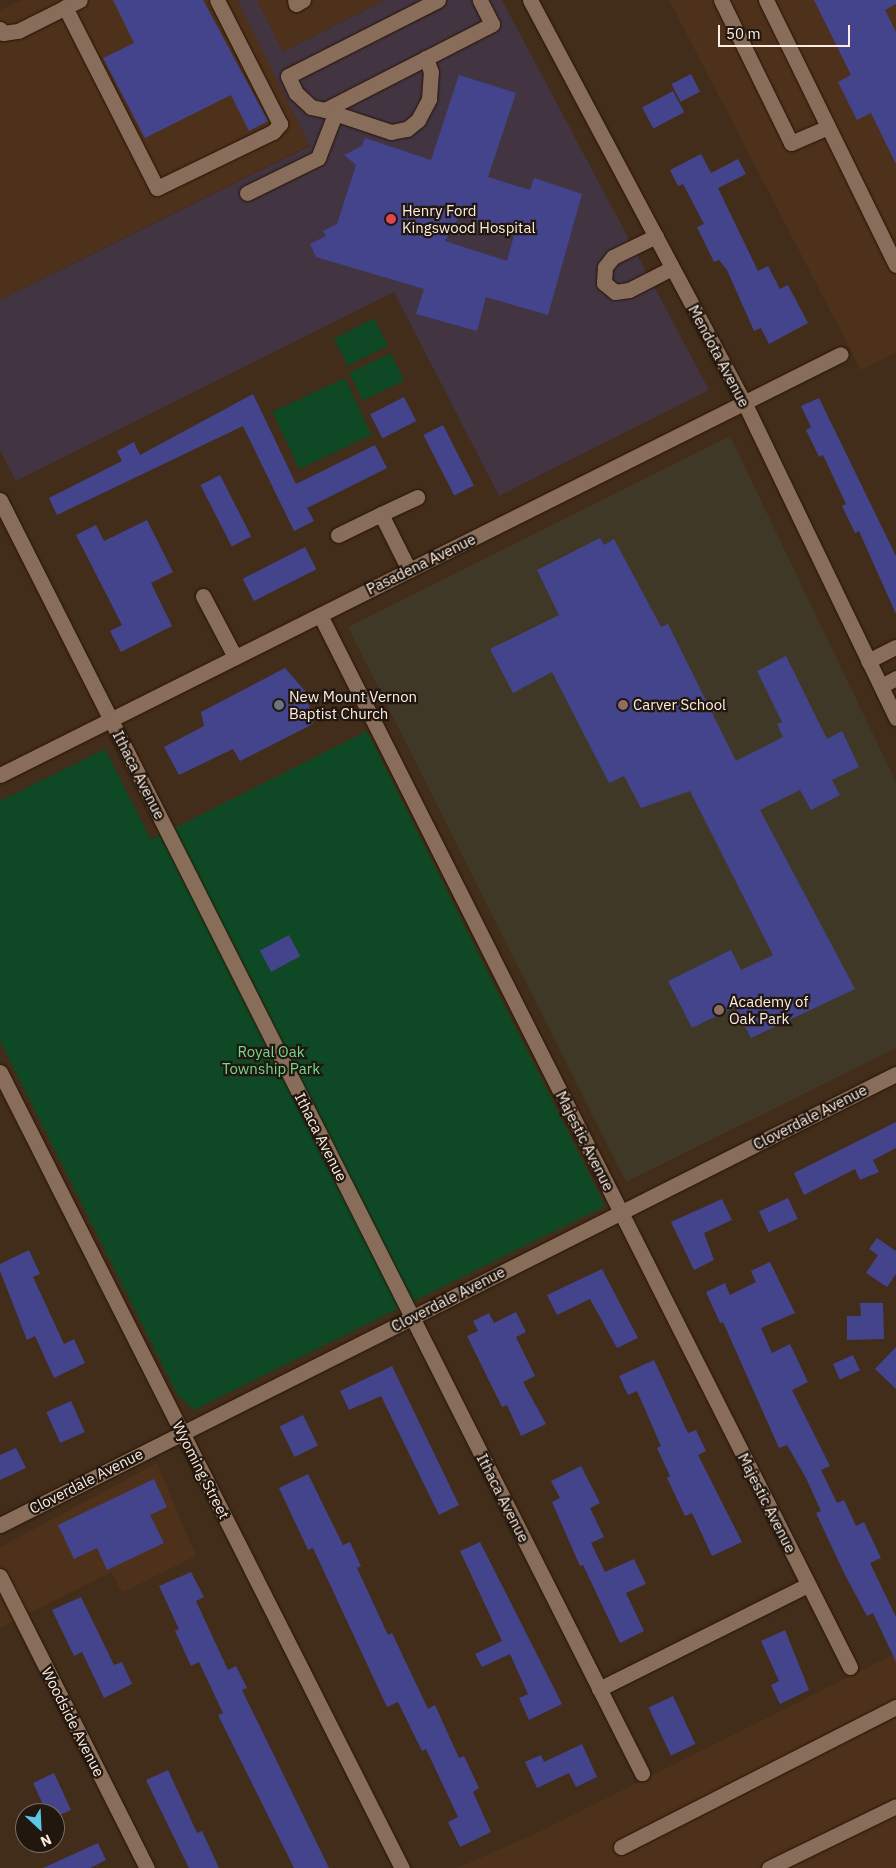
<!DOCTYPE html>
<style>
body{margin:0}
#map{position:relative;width:896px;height:1868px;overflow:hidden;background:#422c1a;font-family:"IBM Plex Sans",sans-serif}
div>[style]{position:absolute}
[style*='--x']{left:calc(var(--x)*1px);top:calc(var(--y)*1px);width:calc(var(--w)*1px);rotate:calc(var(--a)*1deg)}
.built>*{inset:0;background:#4d311a}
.education>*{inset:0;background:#403827}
.medical>*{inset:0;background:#423441}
.green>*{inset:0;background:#0f4824;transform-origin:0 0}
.building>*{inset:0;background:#44448c;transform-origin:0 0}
.roads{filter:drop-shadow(0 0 1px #281303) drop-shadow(0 0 1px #281303)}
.minor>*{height:15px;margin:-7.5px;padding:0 7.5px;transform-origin:7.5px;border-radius:7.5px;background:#886e5a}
.dots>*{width:14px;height:14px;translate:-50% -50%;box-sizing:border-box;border:2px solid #21170f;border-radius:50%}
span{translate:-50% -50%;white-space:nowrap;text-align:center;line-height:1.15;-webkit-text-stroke:4.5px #21170f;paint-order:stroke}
.poi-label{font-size:15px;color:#fcede2}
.left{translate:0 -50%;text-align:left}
.street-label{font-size:15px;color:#fcede2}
.park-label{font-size:15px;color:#70db90}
.north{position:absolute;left:15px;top:1803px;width:50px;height:50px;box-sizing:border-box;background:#21170f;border:1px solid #796d63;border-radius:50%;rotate:155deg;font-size:14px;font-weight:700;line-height:20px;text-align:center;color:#fcede2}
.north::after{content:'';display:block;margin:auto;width:18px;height:22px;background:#5bc8e7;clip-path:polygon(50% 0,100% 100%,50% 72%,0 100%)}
.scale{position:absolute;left:718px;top:25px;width:132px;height:22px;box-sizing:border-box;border:2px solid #fcede2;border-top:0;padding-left:6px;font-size:15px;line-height:18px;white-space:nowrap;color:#fcede2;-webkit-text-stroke:4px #21170f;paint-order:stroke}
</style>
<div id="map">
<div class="built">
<i style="clip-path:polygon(21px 0,237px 0,310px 145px,0 300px,0 10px)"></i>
<i style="clip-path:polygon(257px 0,385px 0,283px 52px)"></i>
<i style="clip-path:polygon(669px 0,896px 0,896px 353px,861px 370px)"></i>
<i style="clip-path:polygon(157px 1463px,196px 1556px,122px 1593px,111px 1572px,0 1628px,0 1547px)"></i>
<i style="clip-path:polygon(896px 1653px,896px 1868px,457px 1868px,539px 1832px)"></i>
</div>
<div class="education">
<i style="clip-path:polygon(730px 436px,896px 782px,896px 1048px,626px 1182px,348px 627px)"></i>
</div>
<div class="medical">
<i style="clip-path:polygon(237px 0,257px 0,283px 52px,385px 0,502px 0,709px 390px,499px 496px,394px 292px,16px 481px,0 450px,0 300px,310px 146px)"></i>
</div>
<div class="green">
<i style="left:374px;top:318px;width:31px;height:45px;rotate:63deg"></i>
<i style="left:391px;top:353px;width:31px;height:46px;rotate:65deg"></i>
<i style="left:345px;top:378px;width:63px;height:80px;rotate:65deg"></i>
<i style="clip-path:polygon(367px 731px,605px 1206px,194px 1410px,178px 1396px,0 1041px,0 801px,105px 749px,151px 840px)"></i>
</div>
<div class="building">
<i style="clip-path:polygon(113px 0,203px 0,268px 121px,249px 131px,231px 95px,145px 138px,103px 58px,134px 43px)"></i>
<i style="clip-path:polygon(814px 0,896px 0,896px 4px,885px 10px,896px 32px,896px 164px,871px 113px,857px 120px,838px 82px,851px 75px)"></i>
<i style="left:691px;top:74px;width:20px;height:22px;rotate:63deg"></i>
<i style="clip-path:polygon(evenodd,459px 75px,516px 93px,488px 177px,530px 190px,534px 178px,582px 194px,548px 315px,486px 297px,477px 331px,416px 314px,424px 289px,316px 257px,310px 244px,326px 236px,323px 231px,337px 224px,356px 165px,344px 155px,362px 146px,365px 138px,431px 160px,459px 75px,460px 215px,515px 232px,507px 261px,445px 241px,460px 215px)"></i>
<i style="left:673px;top:91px;width:24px;height:35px;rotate:62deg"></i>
<i style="clip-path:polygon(701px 154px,711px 173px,738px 159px,746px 174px,718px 188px,758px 271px,768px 266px,780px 289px,788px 285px,808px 323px,769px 344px,761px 328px,754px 331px,727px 270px,719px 260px,714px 262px,697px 227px,704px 224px,683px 184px,678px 186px,670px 170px)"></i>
<i style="clip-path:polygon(253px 394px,296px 484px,375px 445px,387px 468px,307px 508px,314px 521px,294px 531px,243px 426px,57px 515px,49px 498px,122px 461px,117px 451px,134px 442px,140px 455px)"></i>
<i style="left:404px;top:397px;width:27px;height:38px;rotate:63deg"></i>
<i style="clip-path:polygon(819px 398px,896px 556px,896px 614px,859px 531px,855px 533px,842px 506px,846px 504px,823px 455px,819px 457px,806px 430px,811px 427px,801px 406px)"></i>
<i style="left:443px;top:425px;width:68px;height:22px;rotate:63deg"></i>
<i style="left:220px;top:475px;width:69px;height:22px;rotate:63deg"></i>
<i style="clip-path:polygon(147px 520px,173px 572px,151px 583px,172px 626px,121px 652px,110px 631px,122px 625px,76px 535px,96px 525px,104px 541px)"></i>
<i style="clip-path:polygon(600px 538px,604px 545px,614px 539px,661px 627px,668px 624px,736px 761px,783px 737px,777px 724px,782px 722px,757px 671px,786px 656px,827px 739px,842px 731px,859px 767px,832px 780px,840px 795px,811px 810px,800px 790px,760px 810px,855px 989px,751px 1038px,735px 1007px,692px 1028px,668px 981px,731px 950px,741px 970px,773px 955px,690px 791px,641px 808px,624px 776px,609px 783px,552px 672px,513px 693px,490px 649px,559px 615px,537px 570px)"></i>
<i style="left:305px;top:547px;width:25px;height:70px;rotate:63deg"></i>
<i style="clip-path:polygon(285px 668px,306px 692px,313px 724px,240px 761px,233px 749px,179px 775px,164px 747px,204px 726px,201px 712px)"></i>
<i style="left:289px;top:935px;width:24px;height:33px;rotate:62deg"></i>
<i style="clip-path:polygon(896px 1122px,896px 1148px,873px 1160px,879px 1172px,860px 1180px,855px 1169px,804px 1195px,794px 1173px)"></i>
<i style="left:788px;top:1198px;width:23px;height:32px;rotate:65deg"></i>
<i style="clip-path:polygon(722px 1199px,732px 1220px,704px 1233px,714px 1260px,694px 1270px,671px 1222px)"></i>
<i style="clip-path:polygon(877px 1238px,896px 1251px,896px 1274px,887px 1287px,866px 1273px,878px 1255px,869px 1249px)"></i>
<i style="clip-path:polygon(29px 1250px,40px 1274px,33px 1277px,64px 1344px,74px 1339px,85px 1363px,54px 1378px,35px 1336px,27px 1340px,0 1271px,0 1264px)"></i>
<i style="clip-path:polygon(770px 1262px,795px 1313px,761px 1328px,772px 1353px,790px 1344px,808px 1382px,792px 1390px,830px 1466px,821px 1470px,837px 1503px,844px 1500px,856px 1526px,864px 1522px,881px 1558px,870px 1563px,896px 1617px,896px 1662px,873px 1613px,867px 1616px,845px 1575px,816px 1513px,821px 1511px,806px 1478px,787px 1445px,779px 1448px,723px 1322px,720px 1323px,706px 1292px,725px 1283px,730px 1295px,756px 1282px,751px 1271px)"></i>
<i style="clip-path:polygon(602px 1269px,638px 1338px,617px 1348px,590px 1299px,557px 1315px,547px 1295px)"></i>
<i style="clip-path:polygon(860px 1303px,883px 1303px,884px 1339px,847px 1340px,847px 1316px,861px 1316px)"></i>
<i style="clip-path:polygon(516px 1312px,526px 1332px,516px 1337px,535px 1376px,523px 1382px,546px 1424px,521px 1436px,507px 1405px,502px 1407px,467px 1336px,478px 1331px,473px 1321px,489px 1313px,494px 1323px)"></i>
<i style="clip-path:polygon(896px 1347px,896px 1389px,875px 1369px)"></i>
<i style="left:853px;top:1355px;width:17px;height:22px;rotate:66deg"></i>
<i style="clip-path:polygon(654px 1360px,688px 1433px,696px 1430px,706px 1451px,698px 1455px,742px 1542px,712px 1556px,692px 1513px,685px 1516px,667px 1478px,670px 1476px,657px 1448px,661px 1446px,637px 1391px,628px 1395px,619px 1376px)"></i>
<i style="clip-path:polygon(392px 1366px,459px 1505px,439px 1515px,381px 1396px,349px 1410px,340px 1391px)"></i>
<i style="left:71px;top:1401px;width:34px;height:27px;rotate:66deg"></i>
<i style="left:303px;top:1415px;width:34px;height:26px;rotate:64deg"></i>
<i style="clip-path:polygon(16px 1448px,26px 1468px,0 1480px,0 1455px)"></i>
<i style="clip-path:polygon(581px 1466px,600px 1503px,590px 1508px,604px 1537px,591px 1543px,605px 1572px,634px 1559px,646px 1584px,626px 1593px,644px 1631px,620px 1643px,583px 1565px,580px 1566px,552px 1502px,560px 1498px,551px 1481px)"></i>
<i style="clip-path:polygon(308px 1474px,343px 1545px,350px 1542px,361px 1566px,357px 1568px,388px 1635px,392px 1633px,428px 1709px,435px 1705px,459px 1758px,464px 1756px,479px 1788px,473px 1792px,491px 1832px,460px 1847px,448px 1822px,458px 1817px,426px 1749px,422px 1751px,398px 1702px,387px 1707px,313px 1548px,308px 1550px,279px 1488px)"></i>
<i style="clip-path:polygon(154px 1479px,167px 1507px,150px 1515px,164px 1543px,107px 1570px,97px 1548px,74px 1559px,58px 1525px)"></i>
<i style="clip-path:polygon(480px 1542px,562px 1704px,529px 1720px,519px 1698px,528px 1694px,510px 1654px,482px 1667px,475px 1654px,502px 1641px,460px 1551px)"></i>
<i style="clip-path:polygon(191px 1572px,204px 1597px,196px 1601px,228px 1670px,236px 1666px,247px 1688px,242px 1690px,329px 1868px,294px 1868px,218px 1715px,223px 1713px,199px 1662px,191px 1666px,175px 1631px,179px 1629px,159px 1586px)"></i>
<i style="clip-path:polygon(81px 1597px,114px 1665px,122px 1662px,132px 1684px,104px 1698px,82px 1652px,74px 1656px,52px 1610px)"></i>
<i style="clip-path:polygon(785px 1630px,809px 1690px,780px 1704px,771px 1685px,779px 1681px,761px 1641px)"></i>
<i style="left:673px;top:1696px;width:53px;height:27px;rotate:65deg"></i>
<i style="clip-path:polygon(582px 1744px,597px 1777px,576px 1787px,569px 1773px,537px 1788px,525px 1762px,541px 1755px,544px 1762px)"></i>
<i style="clip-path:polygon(168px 1770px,197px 1833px,202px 1831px,219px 1868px,189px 1868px,185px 1860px,146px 1780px)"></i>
<i style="clip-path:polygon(54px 1773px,71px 1810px,55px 1817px,55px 1813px,47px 1813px,33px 1783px)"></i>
<i style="clip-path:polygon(98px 1843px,106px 1860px,90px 1868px,43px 1868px)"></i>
</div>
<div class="roads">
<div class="minor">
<i style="--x:295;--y:0;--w:4;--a:76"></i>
<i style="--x:296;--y:4;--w:8;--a:-30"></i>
<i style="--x:438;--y:0;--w:168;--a:153.1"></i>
<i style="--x:288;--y:76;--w:19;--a:65"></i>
<i style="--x:296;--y:93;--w:21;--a:43"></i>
<i style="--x:311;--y:107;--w:14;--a:12"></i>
<i style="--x:325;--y:110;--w:188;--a:-27.2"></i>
<i style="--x:492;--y:24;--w:27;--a:-117"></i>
<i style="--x:530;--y:0;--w:455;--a:62"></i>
<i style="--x:744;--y:402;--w:351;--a:64.3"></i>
<i style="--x:721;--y:0;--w:159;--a:63.9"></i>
<i style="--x:791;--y:143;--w:40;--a:-23.4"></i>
<i style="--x:766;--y:0;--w:295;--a:63.9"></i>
<i style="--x:65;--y:7;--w:203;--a:63.1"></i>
<i style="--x:157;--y:188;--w:129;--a:-25.8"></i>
<i style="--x:273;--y:132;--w:11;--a:-49"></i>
<i style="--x:280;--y:124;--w:139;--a:-116.9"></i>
<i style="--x:0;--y:29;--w:5;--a:53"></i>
<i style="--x:3;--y:33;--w:15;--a:-8"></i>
<i style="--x:18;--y:31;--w:69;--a:-26.6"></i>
<i style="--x:325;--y:110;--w:70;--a:18.4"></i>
<i style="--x:391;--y:132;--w:16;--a:-11"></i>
<i style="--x:407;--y:129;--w:14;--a:-39"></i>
<i style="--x:418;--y:120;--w:24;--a:-62"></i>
<i style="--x:429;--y:99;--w:27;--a:-86"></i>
<i style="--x:431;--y:72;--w:15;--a:-110"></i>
<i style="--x:247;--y:193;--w:79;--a:-26.2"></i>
<i style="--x:318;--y:158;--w:47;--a:-68.9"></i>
<i style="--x:656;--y:236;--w:48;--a:154"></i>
<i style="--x:613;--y:257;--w:13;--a:129"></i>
<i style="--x:605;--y:267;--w:16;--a:94"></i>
<i style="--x:604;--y:283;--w:14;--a:39"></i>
<i style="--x:615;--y:292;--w:14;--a:-8"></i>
<i style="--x:629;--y:290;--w:48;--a:-27.1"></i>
<i style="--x:0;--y:500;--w:1426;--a:63.24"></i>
<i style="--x:381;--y:514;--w:40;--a:-25"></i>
<i style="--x:338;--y:535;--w:48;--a:-26"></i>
<i style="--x:381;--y:514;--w:63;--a:63.4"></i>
<i style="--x:203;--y:596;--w:69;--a:62.3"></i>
<i style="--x:320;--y:615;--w:1178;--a:63.26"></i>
<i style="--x:868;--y:661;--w:31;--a:-27"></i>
<i style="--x:881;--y:686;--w:17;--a:-28"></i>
<i style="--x:0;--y:775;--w:940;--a:-26.59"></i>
<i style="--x:0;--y:1072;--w:892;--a:63.21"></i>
<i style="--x:0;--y:1525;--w:1003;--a:-26.72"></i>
<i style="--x:0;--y:1576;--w:327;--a:63.3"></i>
<i style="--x:599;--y:1689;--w:233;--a:-26.5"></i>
<i style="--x:621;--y:1847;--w:309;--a:-27"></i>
<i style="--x:769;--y:1868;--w:141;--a:-26"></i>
</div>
</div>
<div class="dots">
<i style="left:391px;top:219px;background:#e0444e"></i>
<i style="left:279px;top:705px;background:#6b7280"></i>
<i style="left:623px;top:705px;background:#8d6e63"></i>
<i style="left:719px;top:1010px;background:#8d6e63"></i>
</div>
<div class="poi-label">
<span class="left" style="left:402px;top:219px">Henry Ford<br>Kingswood Hospital</span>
<span class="left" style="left:289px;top:705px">New Mount Vernon<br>Baptist Church</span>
<span class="left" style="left:633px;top:705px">Carver School</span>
<span class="left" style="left:729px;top:1010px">Academy of<br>Oak Park</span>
</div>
<div class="street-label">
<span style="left:719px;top:356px;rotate:62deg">Mendota Avenue</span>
<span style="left:421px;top:564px;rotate:-26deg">Pasadena Avenue</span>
<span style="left:139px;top:775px;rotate:63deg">Ithaca Avenue</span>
<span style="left:810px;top:1117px;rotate:-27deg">Cloverdale Avenue</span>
<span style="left:321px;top:1137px;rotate:63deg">Ithaca Avenue</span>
<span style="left:585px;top:1141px;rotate:63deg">Majestic Avenue</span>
<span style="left:448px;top:1299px;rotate:-27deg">Cloverdale Avenue</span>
<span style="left:201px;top:1470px;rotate:63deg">Wyoming Street</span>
<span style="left:86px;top:1481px;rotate:-27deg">Cloverdale Avenue</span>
<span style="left:503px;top:1498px;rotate:63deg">Ithaca Avenue</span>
<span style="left:767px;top:1503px;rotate:63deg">Majestic Avenue</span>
<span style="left:73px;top:1722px;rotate:63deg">Woodside Avenue</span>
</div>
<div class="park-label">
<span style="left:271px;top:1060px">Royal Oak<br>Township Park</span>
</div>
<div class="north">N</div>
<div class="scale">50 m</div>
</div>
